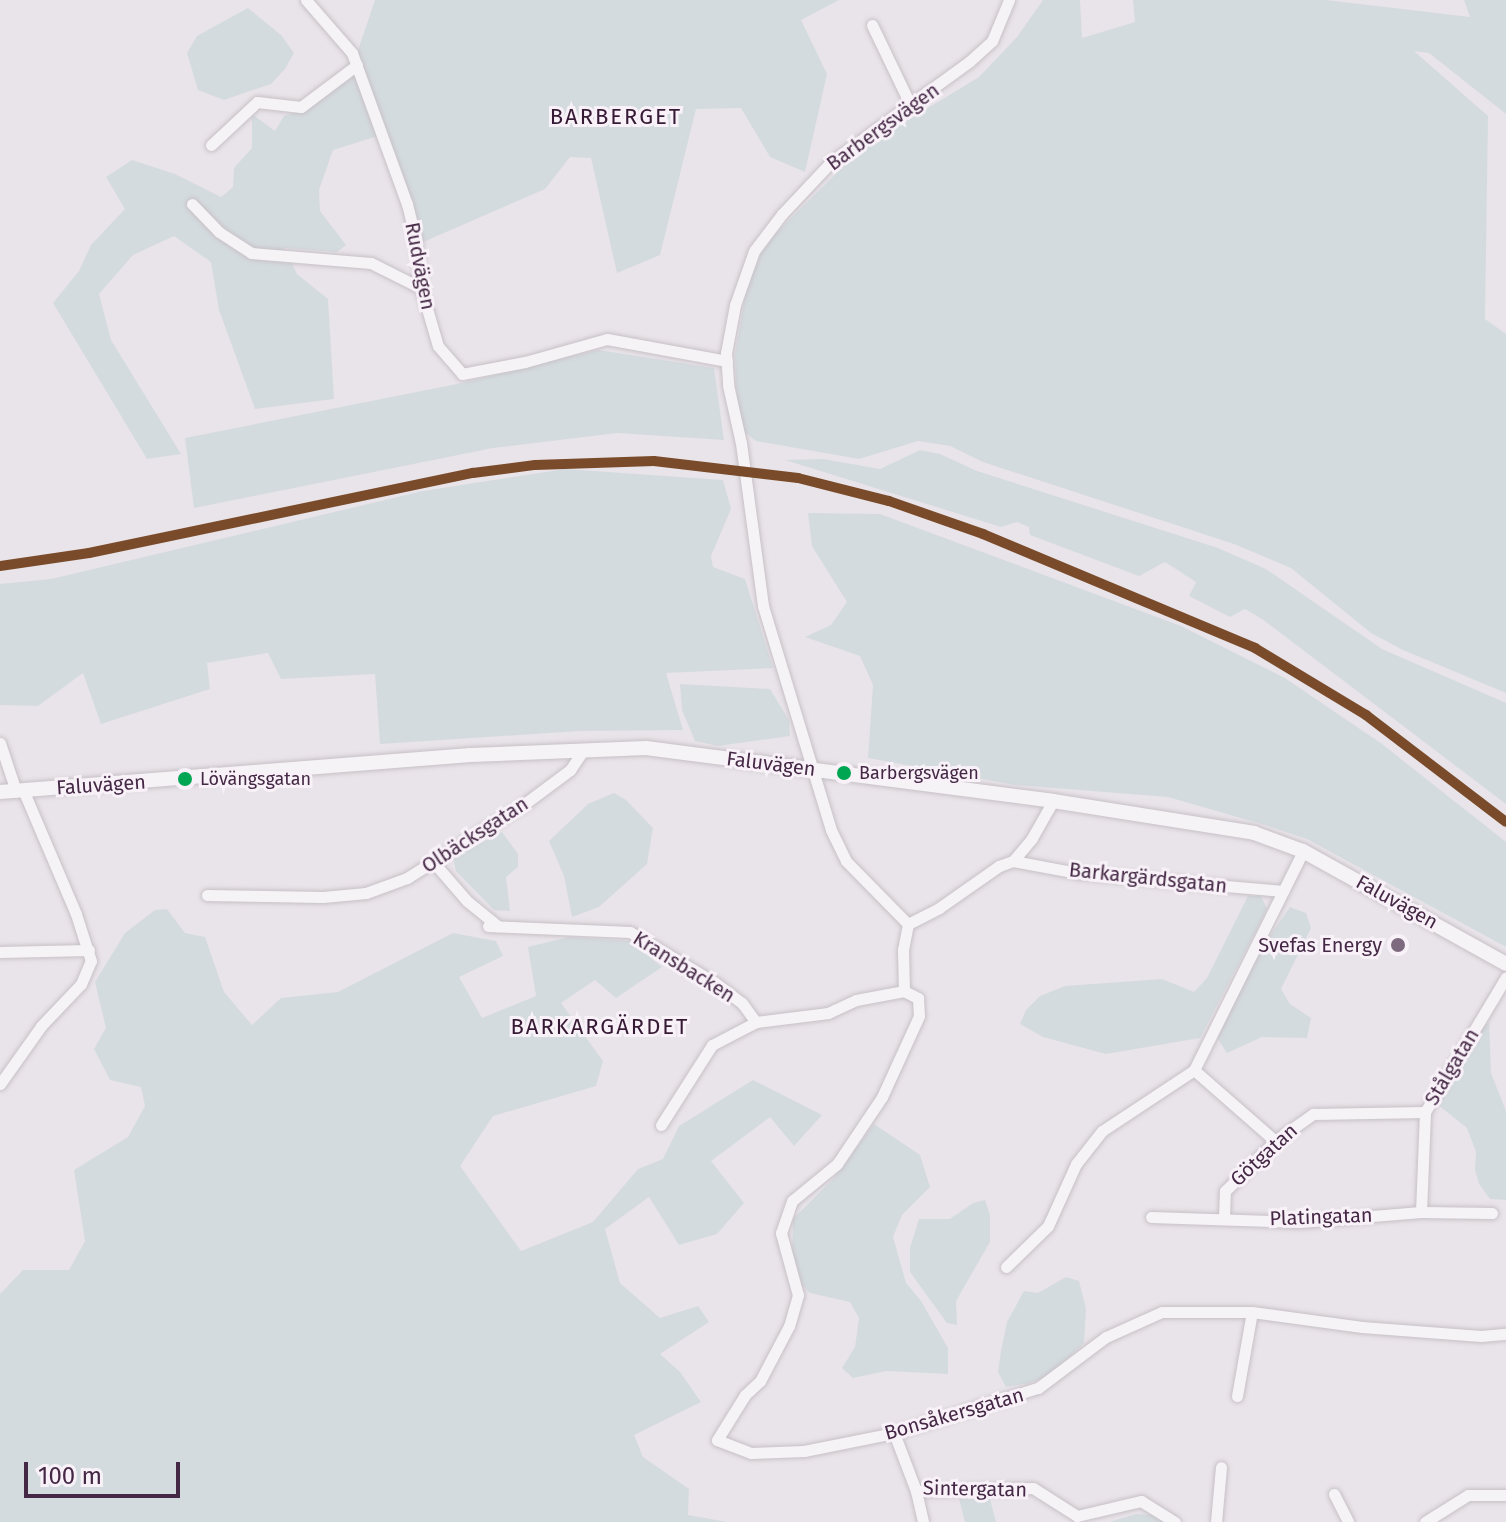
<!DOCTYPE html>
<meta charset="utf-8">
<style>
body{margin:0}
#map{position:relative;width:1506px;height:1522px;overflow:hidden;background:#e9e4e9;font-family:"Fira Sans",sans-serif}
div>[style]{position:absolute}
[style*='--x']{left:calc(var(--x)*1px);top:calc(var(--y)*1px);width:calc(var(--w)*1px);rotate:calc(var(--a)*1deg)}
.green>*{inset:0;background:#d4dbdf}
.roads{filter:drop-shadow(0 0 2px #c7c1c7) drop-shadow(0 0 2px #c7c1c7)}
.minor>*{height:11px;margin:-5.5px;padding:0 5.5px;transform-origin:5.5px;border-radius:5.5px;background:#f6f3f6}
.tertiary>*{height:14px;margin:-7px;padding:0 7px;transform-origin:7px;border-radius:7px;background:#f6f3f6}
.rail-1>*{height:10px;margin:-5px;padding:0 5px;transform-origin:5px;border-radius:5px;background:#7a4b2a}
.dots>*{width:22px;height:22px;translate:-50% -50%;box-sizing:border-box;border:4px solid #f8f2f8;border-radius:50%}
span{translate:-50% -50%;white-space:nowrap;text-align:center;line-height:1.15;-webkit-text-stroke:6px #f8f2f8;paint-order:stroke}
.bus-label{font-size:18px;color:#452845}
.left{translate:0 -50%;text-align:left}
.street-label{font-size:20px;color:#452845}
.poi-label{font-size:20px;color:#452845}
.right{translate:-100% -50%;text-align:right}
.neighbourhood-label{font-size:22px;color:#361a35;letter-spacing:2px}
.scale{position:absolute;left:24px;top:1462px;width:156px;height:36px;box-sizing:border-box;border:4px solid #452845;border-top:0;padding-left:10px;font-size:24px;line-height:28px;white-space:nowrap;color:#452845;-webkit-text-stroke:6px #f8f2f8;paint-order:stroke}
</style>
<div id="map">
<div class="green">
<i style="clip-path:polygon(375px 0,839px 0,801px 20px,827px 74px,805px 172px,770px 157px,741px 108px,696px 109px,660px 255px,617px 273px,591px 158px,570px 157px,545px 189px,421px 243px,357px 53px)"></i>
<i style="clip-path:polygon(1043px 0,1080px 0,1082px 38px,1135px 22px,1133px 0,1326px 0,1470px 17px,1464px 0,1506px 0,1506px 114px,1429px 53px,1414px 51px,1488px 116px,1485px 319px,1506px 334px,1506px 693px,1403px 650px,1371px 633px,1291px 568px,1234px 544px,983px 462px,950px 446px,918px 441px,859px 459px,756px 441px,738px 427px,735px 355px,746px 291px,764px 245px,862px 148px,979px 77px,1017px 37px)"></i>
<i style="clip-path:polygon(248px 8px,281px 35px,294px 53px,285px 69px,271px 84px,224px 100px,198px 90px,187px 53px,197px 36px)"></i>
<i style="clip-path:polygon(355px 72px,378px 136px,333px 150px,319px 190px,320px 211px,346px 245px,337px 252px,284px 248px,297px 274px,328px 299px,334px 399px,255px 409px,219px 310px,211px 262px,174px 236px,133px 255px,99px 294px,111px 340px,181px 454px,147px 459px,53px 303px,79px 271px,91px 245px,125px 209px,106px 177px,132px 160px,175px 174px,221px 197px,233px 187px,234px 168px,252px 148px,252px 114px,275px 131px,284px 116px,308px 108px)"></i>
<i style="clip-path:polygon(598px 350px,714px 368px,724px 440px,617px 433px,493px 448px,194px 508px,185px 438px,462px 383px)"></i>
<i style="clip-path:polygon(920px 450px,940px 454px,977px 471px,1218px 548px,1266px 569px,1382px 649px,1506px 703px,1506px 804px,1262px 619px,1245px 609px,1230px 617px,1189px 596px,1196px 582px,1165px 562px,1139px 576px,1030px 535px,1029px 527px,1017px 522px,1001px 527px,785px 460px,823px 459px,880px 469px)"></i>
<i style="clip-path:polygon(565px 469px,723px 480px,731px 509px,711px 556px,713px 567px,745px 579px,773px 668px,666px 673px,683px 730px,580px 731px,380px 744px,375px 674px,281px 679px,268px 653px,207px 663px,210px 689px,101px 724px,83px 673px,38px 706px,0 705px,0 584px,51px 579px,423px 491px)"></i>
<i style="clip-path:polygon(808px 513px,880px 514px,1181px 626px,1285px 678px,1382px 744px,1506px 842px,1506px 947px,1307px 839px,1265px 825px,1168px 797px,1015px 785px,868px 758px,873px 685px,860px 656px,805px 637px,831px 625px,847px 602px,812px 546px)"></i>
<i style="clip-path:polygon(680px 684px,770px 689px,789px 720px,790px 736px,718px 746px,695px 741px,682px 710px)"></i>
<i style="clip-path:polygon(614px 793px,626px 800px,653px 828px,647px 864px,599px 907px,572px 917px,564px 876px,549px 841px,588px 804px)"></i>
<i style="clip-path:polygon(502px 832px,518px 854px,518px 867px,506px 877px,510px 911px,494px 910px,456px 871px,453px 858px)"></i>
<i style="clip-path:polygon(1248px 896px,1261px 896px,1267px 909px,1200px 1038px,1106px 1054px,1043px 1037px,1020px 1024px,1026px 1010px,1040px 996px,1065px 986px,1162px 979px,1194px 992px,1207px 978px)"></i>
<i style="clip-path:polygon(1290px 907px,1306px 913px,1311px 928px,1281px 989px,1290px 1004px,1311px 1018px,1307px 1038px,1262px 1037px,1227px 1053px,1216px 1036px,1263px 946px)"></i>
<i style="clip-path:polygon(167px 909px,185px 933px,205px 937px,224px 992px,252px 1025px,281px 998px,338px 992px,453px 933px,496px 941px,503px 956px,459px 977px,482px 1018px,536px 996px,528px 947px,569px 937px,630px 941px,662px 967px,616px 998px,595px 980px,561px 1003px,603px 1061px,596px 1086px,493px 1116px,460px 1166px,521px 1251px,593px 1222px,638px 1169px,663px 1159px,679px 1126px,753px 1080px,822px 1115px,794px 1146px,770px 1117px,711px 1161px,744px 1203px,717px 1234px,679px 1245px,649px 1197px,605px 1229px,620px 1283px,660px 1318px,698px 1306px,709px 1322px,660px 1354px,680px 1372px,701px 1402px,634px 1435px,643px 1457px,689px 1489px,688px 1515px,727px 1522px,0 1522px,0 1294px,23px 1270px,69px 1270px,85px 1241px,74px 1170px,128px 1137px,145px 1106px,141px 1087px,110px 1080px,94px 1049px,106px 1028px,95px 982px,125px 933px,155px 910px)"></i>
<i style="clip-path:polygon(1489px 1022px,1491px 1073px,1506px 1111px,1506px 1200px,1490px 1199px,1479px 1184px,1475px 1170px,1476px 1152px,1467px 1128px,1437px 1104px,1477px 1034px)"></i>
<i style="clip-path:polygon(874px 1124px,920px 1155px,930px 1187px,902px 1215px,893px 1237px,906px 1283px,921px 1301px,948px 1348px,948px 1374px,886px 1371px,853px 1378px,842px 1368px,855px 1347px,859px 1318px,850px 1302px,810px 1293px,798px 1281px,792px 1258px,793px 1219px,835px 1177px)"></i>
<i style="clip-path:polygon(985px 1200px,990px 1215px,990px 1242px,956px 1301px,957px 1325px,947px 1323px,910px 1272px,910px 1248px,919px 1219px,950px 1219px,973px 1203px)"></i>
<i style="clip-path:polygon(1066px 1277px,1079px 1281px,1086px 1309px,1084px 1343px,1050px 1375px,1030px 1383px,1006px 1387px,998px 1372px,1001px 1351px,1007px 1322px,1024px 1291px,1038px 1293px)"></i>
<i style="clip-path:polygon(959px 1499px,990px 1499px,996px 1522px,965px 1522px)"></i>
<i style="clip-path:polygon(1136px 1514px,1156px 1515px,1166px 1522px,1109px 1522px)"></i>
</div>
<div class="roads">
<div class="minor">
<i style="--x:306;--y:0;--w:70;--a:49"></i>
<i style="--x:352;--y:53;--w:161;--a:70"></i>
<i style="--x:407;--y:204;--w:38;--a:76"></i>
<i style="--x:416;--y:241;--w:47;--a:83.9"></i>
<i style="--x:421;--y:288;--w:60;--a:73.7"></i>
<i style="--x:438;--y:346;--w:37;--a:49"></i>
<i style="--x:462;--y:374;--w:64;--a:-10.8"></i>
<i style="--x:525;--y:362;--w:85;--a:-15.7"></i>
<i style="--x:607;--y:339;--w:122;--a:10.4"></i>
<i style="--x:1009;--y:0;--w:44;--a:112.5"></i>
<i style="--x:992;--y:41;--w:30;--a:138"></i>
<i style="--x:970;--y:61;--w:172;--a:144"></i>
<i style="--x:831;--y:162;--w:71;--a:133.3"></i>
<i style="--x:782;--y:214;--w:46;--a:127.1"></i>
<i style="--x:754;--y:251;--w:57;--a:109.4"></i>
<i style="--x:735;--y:305;--w:49;--a:100.6"></i>
<i style="--x:726;--y:353;--w:32;--a:86"></i>
<i style="--x:728;--y:385;--w:59;--a:77.4"></i>
<i style="--x:741;--y:443;--w:164;--a:82.3"></i>
<i style="--x:763;--y:606;--w:234;--a:73.1"></i>
<i style="--x:831;--y:830;--w:34;--a:64"></i>
<i style="--x:846;--y:861;--w:88;--a:45.5"></i>
<i style="--x:908;--y:924;--w:26;--a:101"></i>
<i style="--x:903;--y:950;--w:41;--a:88.6"></i>
<i style="--x:904;--y:991;--w:16;--a:27"></i>
<i style="--x:918;--y:998;--w:18;--a:87"></i>
<i style="--x:919;--y:1016;--w:89;--a:114.6"></i>
<i style="--x:882;--y:1097;--w:81;--a:123.9"></i>
<i style="--x:837;--y:1164;--w:58;--a:140.6"></i>
<i style="--x:792;--y:1201;--w:34;--a:109"></i>
<i style="--x:781;--y:1233;--w:64;--a:74.7"></i>
<i style="--x:798;--y:1295;--w:32;--a:106"></i>
<i style="--x:789;--y:1326;--w:62;--a:117.8"></i>
<i style="--x:760;--y:1381;--w:21;--a:137"></i>
<i style="--x:745;--y:1395;--w:53;--a:121.9"></i>
<i style="--x:717;--y:1440;--w:36;--a:21"></i>
<i style="--x:751;--y:1453;--w:53;--a:-2.2"></i>
<i style="--x:804;--y:1451;--w:92;--a:-11.3"></i>
<i style="--x:894;--y:1433;--w:151;--a:-17.4"></i>
<i style="--x:1038;--y:1388;--w:85;--a:-36.9"></i>
<i style="--x:1106;--y:1337;--w:61;--a:-24.1"></i>
<i style="--x:1162;--y:1312;--w:90;--a:0"></i>
<i style="--x:1252;--y:1312;--w:111;--a:7.8"></i>
<i style="--x:1362;--y:1327;--w:119;--a:4.3"></i>
<i style="--x:1481;--y:1336;--w:25;--a:-5"></i>
<i style="--x:872;--y:25;--w:90;--a:64.3"></i>
<i style="--x:211;--y:145;--w:63;--a:-43.1"></i>
<i style="--x:257;--y:102;--w:44;--a:6.5"></i>
<i style="--x:301;--y:107;--w:70;--a:-36.9"></i>
<i style="--x:192;--y:204;--w:39;--a:46"></i>
<i style="--x:219;--y:232;--w:38;--a:33"></i>
<i style="--x:251;--y:253;--w:120;--a:4.8"></i>
<i style="--x:371;--y:263;--w:56;--a:26.6"></i>
<i style="--x:0;--y:743;--w:51;--a:71.6"></i>
<i style="--x:1013;--y:861;--w:65;--a:10.6"></i>
<i style="--x:1077;--y:873;--w:207;--a:5"></i>
<i style="--x:435;--y:864;--w:49;--a:49.1"></i>
<i style="--x:467;--y:901;--w:40;--a:39"></i>
<i style="--x:207;--y:895;--w:116;--a:1"></i>
<i style="--x:323;--y:897;--w:43;--a:-5.3"></i>
<i style="--x:366;--y:893;--w:44;--a:-20.1"></i>
<i style="--x:407;--y:878;--w:142;--a:-32.3"></i>
<i style="--x:527;--y:802;--w:54;--a:-36.7"></i>
<i style="--x:570;--y:770;--w:23;--a:-56"></i>
<i style="--x:908;--y:924;--w:35;--a:-27"></i>
<i style="--x:939;--y:908;--w:73;--a:-35"></i>
<i style="--x:999;--y:866;--w:15;--a:-20"></i>
<i style="--x:1013;--y:861;--w:30;--a:-50"></i>
<i style="--x:1032;--y:838;--w:43;--a:-60.4"></i>
<i style="--x:488;--y:926;--w:142;--a:2.4"></i>
<i style="--x:630;--y:932;--w:98;--a:30.8"></i>
<i style="--x:714;--y:982;--w:35;--a:37"></i>
<i style="--x:742;--y:1003;--w:24;--a:54"></i>
<i style="--x:756;--y:1022;--w:73;--a:-7.1"></i>
<i style="--x:828;--y:1013;--w:31;--a:-25"></i>
<i style="--x:856;--y:1000;--w:49;--a:-10.6"></i>
<i style="--x:0;--y:952;--w:89;--a:-1.3"></i>
<i style="--x:1194;--y:1070;--w:108;--a:41.2"></i>
<i style="--x:0;--y:1084;--w:71;--a:-54.7"></i>
<i style="--x:41;--y:1026;--w:58;--a:-46.4"></i>
<i style="--x:81;--y:984;--w:25;--a:-67"></i>
<i style="--x:91;--y:961;--w:49;--a:-107.7"></i>
<i style="--x:76;--y:914;--w:135;--a:-113.1"></i>
<i style="--x:661;--y:1125;--w:95;--a:-57.5"></i>
<i style="--x:712;--y:1045;--w:50;--a:-27.6"></i>
<i style="--x:1421;--y:1212;--w:100;--a:-87.7"></i>
<i style="--x:1425;--y:1112;--w:157;--a:-59"></i>
<i style="--x:1151;--y:1217;--w:149;--a:1.9"></i>
<i style="--x:1300;--y:1222;--w:121;--a:-4.7"></i>
<i style="--x:1421;--y:1212;--w:71;--a:0.8"></i>
<i style="--x:1224;--y:1218;--w:27;--a:-88"></i>
<i style="--x:1225;--y:1191;--w:71;--a:-45"></i>
<i style="--x:1275;--y:1141;--w:47;--a:-35.4"></i>
<i style="--x:1313;--y:1114;--w:112;--a:-1"></i>
<i style="--x:1006;--y:1267;--w:59;--a:-44.3"></i>
<i style="--x:1048;--y:1226;--w:68;--a:-65.7"></i>
<i style="--x:1076;--y:1164;--w:42;--a:-51.8"></i>
<i style="--x:1102;--y:1131;--w:110;--a:-33.5"></i>
<i style="--x:1194;--y:1070;--w:245;--a:-63.5"></i>
<i style="--x:1237;--y:1396;--w:85;--a:-79.9"></i>
<i style="--x:894;--y:1433;--w:62;--a:69.2"></i>
<i style="--x:916;--y:1491;--w:117;--a:-1.5"></i>
<i style="--x:1033;--y:1488;--w:52;--a:32.5"></i>
<i style="--x:1077;--y:1516;--w:66;--a:-13.2"></i>
<i style="--x:1141;--y:1501;--w:40;--a:32"></i>
<i style="--x:916;--y:1491;--w:32;--a:77"></i>
<i style="--x:1334;--y:1494;--w:31;--a:63"></i>
<i style="--x:1216;--y:1522;--w:55;--a:-84.8"></i>
<i style="--x:1425;--y:1522;--w:51;--a:-32.1"></i>
<i style="--x:1468;--y:1495;--w:38;--a:0"></i>
</div>
<div class="tertiary">
<i style="--x:0;--y:792;--w:472;--a:-4.5"></i>
<i style="--x:471;--y:755;--w:175;--a:-2.3"></i>
<i style="--x:646;--y:748;--w:410;--a:7.4"></i>
<i style="--x:1053;--y:801;--w:204;--a:9"></i>
<i style="--x:1254;--y:833;--w:52;--a:20.2"></i>
<i style="--x:1303;--y:851;--w:232;--a:29.1"></i>
</div>
</div>
<div class="rail-1">
<i style="--x:0;--y:566;--w:90;--a:-8.3"></i>
<i style="--x:89;--y:553;--w:392;--a:-11.8"></i>
<i style="--x:473;--y:473;--w:63;--a:-7.4"></i>
<i style="--x:535;--y:465;--w:119;--a:-1.9"></i>
<i style="--x:654;--y:461;--w:145;--a:6.7"></i>
<i style="--x:798;--y:478;--w:94;--a:14.2"></i>
<i style="--x:889;--y:501;--w:100;--a:19.3"></i>
<i style="--x:983;--y:534;--w:295;--a:22.7"></i>
<i style="--x:1255;--y:648;--w:130;--a:31.1"></i>
<i style="--x:1366;--y:715;--w:176;--a:37.4"></i>
</div>
<div class="dots">
<i style="left:844px;top:773px;background:#00a651"></i>
<i style="left:185px;top:779px;background:#00a651"></i>
<i style="left:1398px;top:945px;background:#7e6a7e"></i>
</div>
<div class="bus-label">
<span class="left" style="left:859px;top:773px">Barbergsvägen</span>
<span class="left" style="left:200px;top:779px">Lövängsgatan</span>
</div>
<div class="street-label">
<span style="left:883px;top:127px;rotate:-36deg">Barbergsvägen</span>
<span style="left:420px;top:266px;rotate:79deg">Rudvägen</span>
<span style="left:771px;top:764px;rotate:7deg">Faluvägen</span>
<span style="left:101px;top:785px;rotate:-4deg">Faluvägen</span>
<span style="left:475px;top:835px;rotate:-33deg">Olbäcksgatan</span>
<span style="left:1148px;top:878px;rotate:6deg">Barkargärdsgatan</span>
<span style="left:1397px;top:902px;rotate:29deg">Faluvägen</span>
<span style="left:684px;top:967px;rotate:32deg">Kransbacken</span>
<span style="left:1452px;top:1067px;rotate:-59deg">Stålgatan</span>
<span style="left:1264px;top:1155px;rotate:-42deg">Götgatan</span>
<span style="left:1321px;top:1217px;rotate:-2deg">Platingatan</span>
<span style="left:954px;top:1414px;rotate:-16deg">Bonsåkersgatan</span>
<span style="left:975px;top:1489px;rotate:1deg">Sintergatan</span>
</div>
<div class="poi-label">
<span class="right" style="left:1382px;top:945px">Svefas Energy</span>
</div>
<div class="neighbourhood-label">
<span style="left:616px;top:117px">BARBERGET</span>
<span style="left:600px;top:1027px">BARKARGÄRDET</span>
</div>
<div class="scale">100 m</div>
</div>
